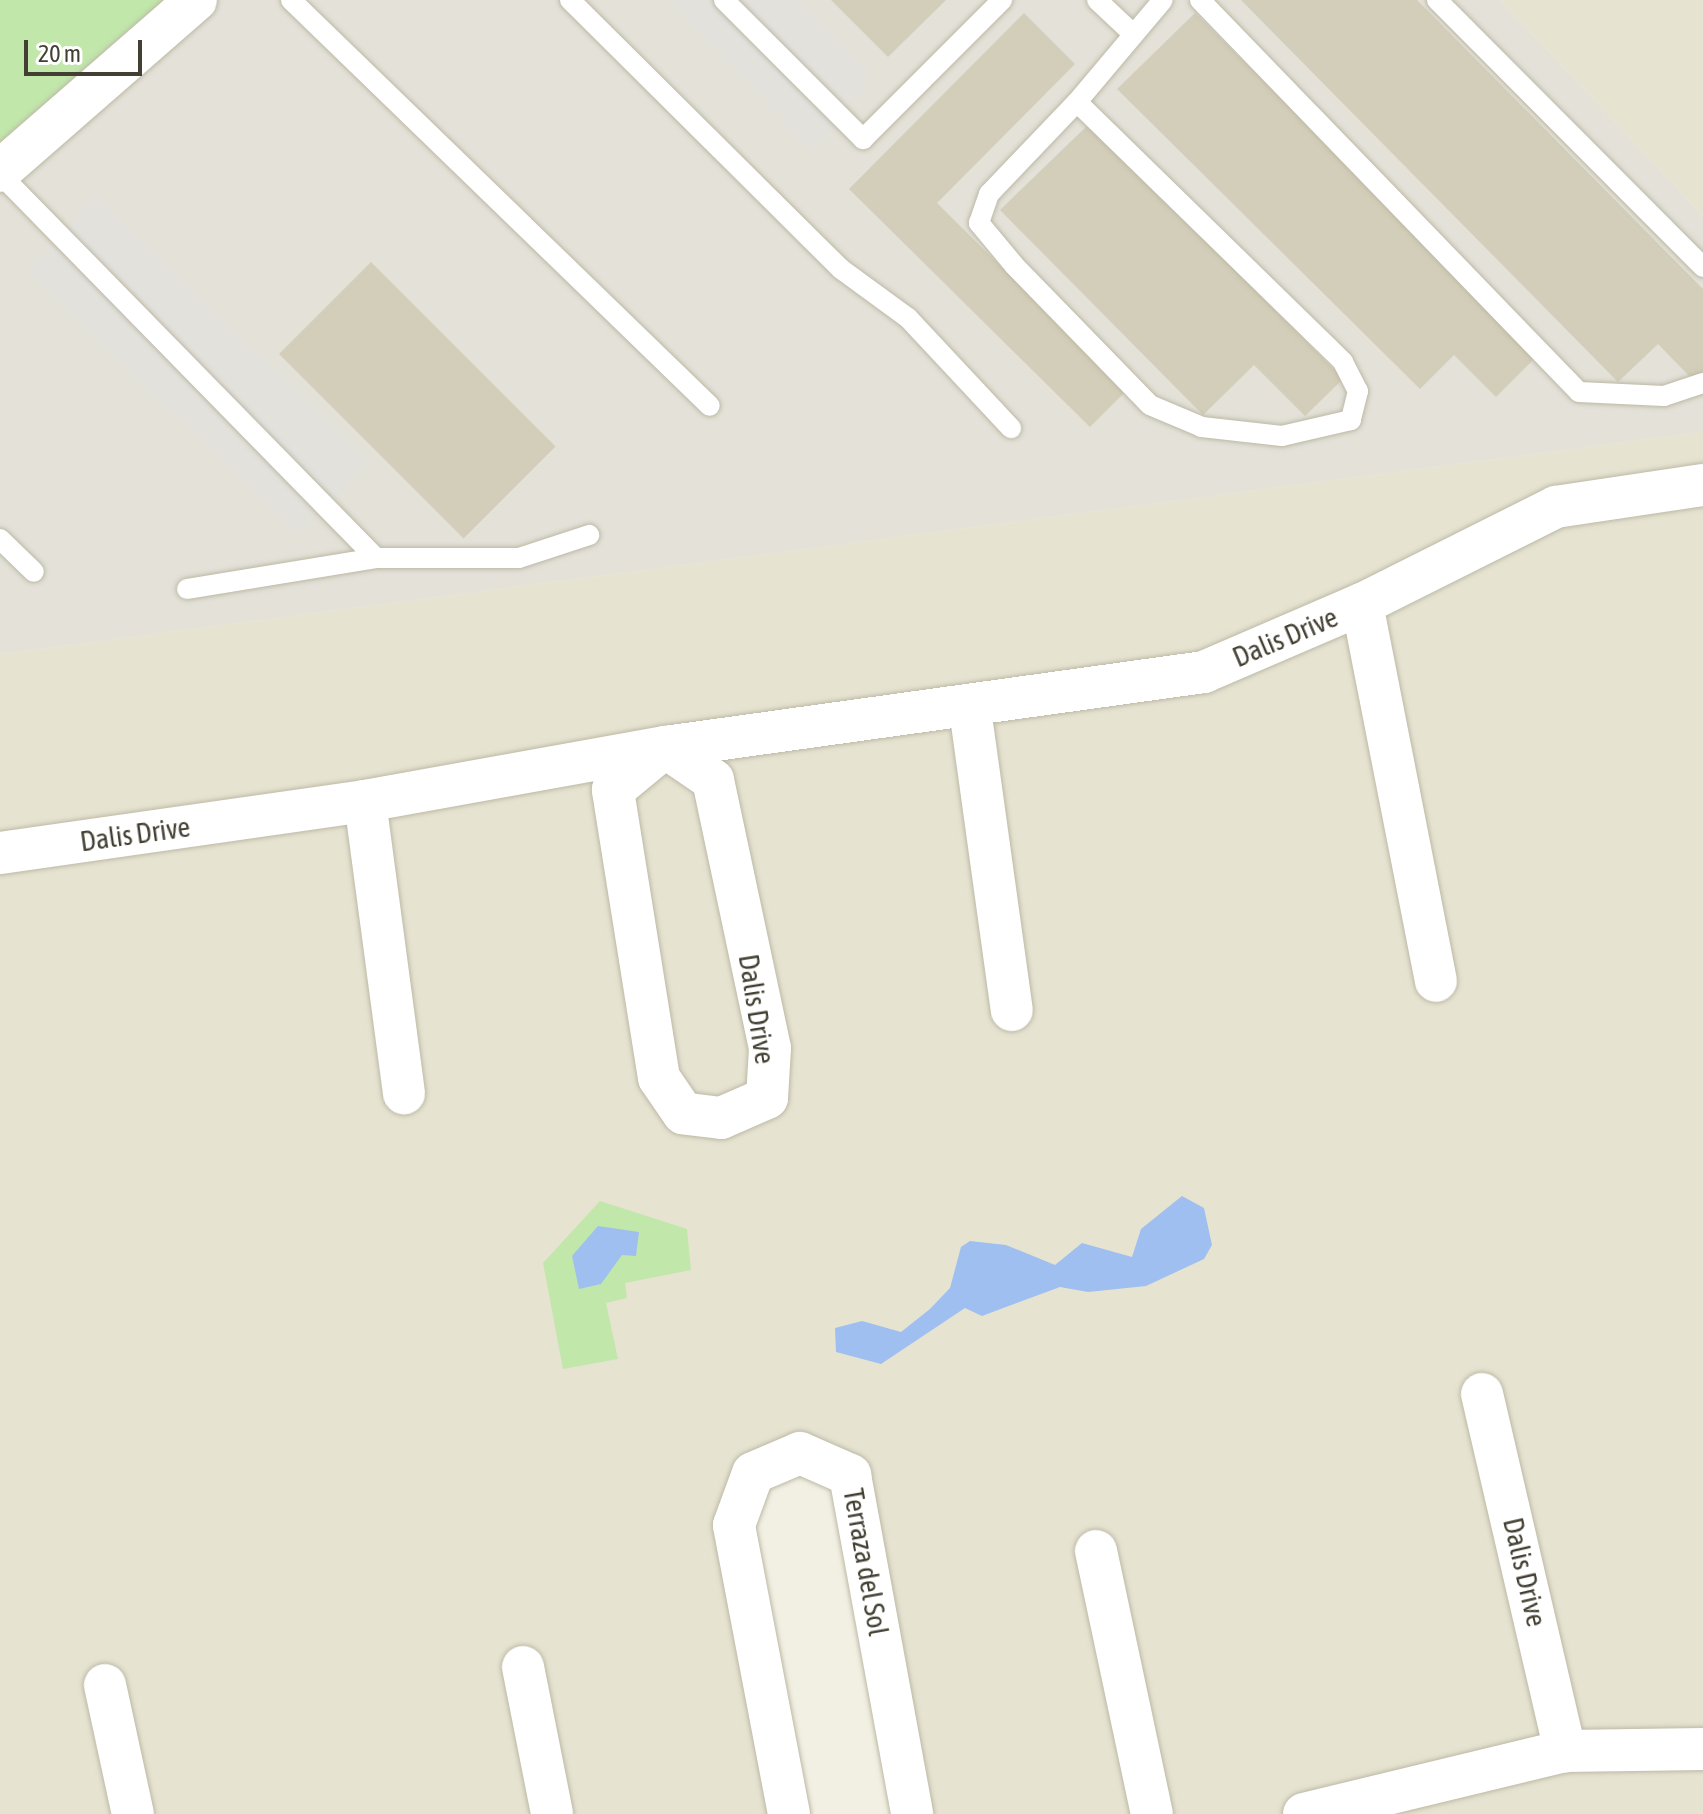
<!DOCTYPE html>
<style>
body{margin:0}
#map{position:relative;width:1703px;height:1814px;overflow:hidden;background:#f2f0e3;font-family:"Asap Condensed",sans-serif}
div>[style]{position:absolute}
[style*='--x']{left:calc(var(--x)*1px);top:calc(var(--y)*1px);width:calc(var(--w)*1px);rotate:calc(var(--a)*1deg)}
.residential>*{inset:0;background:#e6e3d1}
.industrial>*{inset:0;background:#e3e1d8}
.green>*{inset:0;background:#c1e7ab}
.parking>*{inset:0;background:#e2e1dc;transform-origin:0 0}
.water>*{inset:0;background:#9ebff0}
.building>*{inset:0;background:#d3ceb9;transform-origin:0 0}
.roads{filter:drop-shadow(0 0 2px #bdb9a6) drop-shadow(0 0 2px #bdb9a6)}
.service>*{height:20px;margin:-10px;padding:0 10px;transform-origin:10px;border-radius:10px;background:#fff}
.minor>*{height:42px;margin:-21px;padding:0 21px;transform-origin:21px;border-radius:21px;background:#fff}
span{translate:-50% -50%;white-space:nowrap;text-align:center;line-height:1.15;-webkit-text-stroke:7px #fff;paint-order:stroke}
.street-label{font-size:28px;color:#434033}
.scale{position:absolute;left:24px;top:40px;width:118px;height:36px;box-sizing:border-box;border:4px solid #434033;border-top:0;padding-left:10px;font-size:24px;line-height:28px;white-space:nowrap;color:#434033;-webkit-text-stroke:6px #fff;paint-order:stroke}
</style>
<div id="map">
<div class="residential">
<i style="clip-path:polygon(1500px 0,1703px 0,1703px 216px)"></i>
<i style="clip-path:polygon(1703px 432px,1703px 1814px,912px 1814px,850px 1475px,800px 1453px,734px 1525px,789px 1814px,0 1814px,0 654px)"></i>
</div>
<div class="industrial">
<i style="clip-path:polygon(196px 0,1500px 0,1703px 216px,1703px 432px,0 654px,0 171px)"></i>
</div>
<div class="green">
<i style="clip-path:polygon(0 0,196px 0,0 171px)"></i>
<i style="clip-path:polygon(600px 1201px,687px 1229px,691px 1270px,625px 1283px,627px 1298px,606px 1303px,618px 1359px,563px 1369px,543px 1263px)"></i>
</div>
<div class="parking">
<i style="clip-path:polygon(667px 0,795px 0,870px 78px,815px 152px)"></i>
<i style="left:96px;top:198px;width:379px;height:101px;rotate:44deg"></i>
</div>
<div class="water">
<i style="clip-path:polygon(1182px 1196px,1204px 1208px,1212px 1245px,1204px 1259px,1146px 1286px,1088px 1292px,1060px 1287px,982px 1316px,965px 1308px,881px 1364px,836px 1352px,835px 1328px,862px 1321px,901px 1332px,930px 1309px,950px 1288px,961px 1247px,970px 1241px,1006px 1245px,1055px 1265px,1082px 1243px,1132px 1257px,1141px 1229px)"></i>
<i style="clip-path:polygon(598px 1226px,639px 1232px,636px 1256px,622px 1255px,601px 1284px,579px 1289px,572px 1256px)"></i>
</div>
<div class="building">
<i style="clip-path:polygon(831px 0,946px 0,888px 57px)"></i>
<i style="clip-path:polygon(1241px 0,1417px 0,1703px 289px,1703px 371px,1693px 380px,1658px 344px,1618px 382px)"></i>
<i style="clip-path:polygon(1024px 13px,1075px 64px,937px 203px,1126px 391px,1090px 427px,849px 189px)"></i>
<i style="clip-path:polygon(1195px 13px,1538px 355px,1496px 397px,1454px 355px,1420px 389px,1117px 89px)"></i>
<i style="clip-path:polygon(1090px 123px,1343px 379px,1305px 416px,1254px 365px,1203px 415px,1000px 210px)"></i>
<i style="left:371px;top:262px;width:261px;height:130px;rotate:45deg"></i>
</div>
<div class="roads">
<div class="service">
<i style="--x:291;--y:0;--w:583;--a:44.1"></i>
<i style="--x:570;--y:0;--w:382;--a:44.8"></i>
<i style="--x:841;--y:269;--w:83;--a:36.2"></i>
<i style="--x:908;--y:318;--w:151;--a:46.9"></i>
<i style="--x:724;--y:0;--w:197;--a:45"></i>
<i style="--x:863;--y:139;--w:197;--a:-45"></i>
<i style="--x:1097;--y:0;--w:48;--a:43.3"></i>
<i style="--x:1200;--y:0;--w:545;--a:45.97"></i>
<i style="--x:1579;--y:392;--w:85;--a:2.7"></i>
<i style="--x:1664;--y:396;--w:41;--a:-18.4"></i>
<i style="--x:1437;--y:0;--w:377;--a:45.1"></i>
<i style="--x:1077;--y:102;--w:372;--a:44.3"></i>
<i style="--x:1343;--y:362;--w:33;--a:63"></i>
<i style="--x:1358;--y:391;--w:30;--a:104"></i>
<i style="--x:1351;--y:420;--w:71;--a:166.9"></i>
<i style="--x:1282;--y:436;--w:81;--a:-173.6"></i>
<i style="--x:1202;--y:427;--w:56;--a:-157.1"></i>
<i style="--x:1150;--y:405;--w:195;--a:-134.2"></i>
<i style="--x:1014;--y:265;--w:55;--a:-129.8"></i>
<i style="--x:979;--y:223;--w:31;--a:-71"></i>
<i style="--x:989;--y:194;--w:127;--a:-46.3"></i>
<i style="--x:1077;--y:102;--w:133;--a:-49.9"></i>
<i style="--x:0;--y:174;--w:537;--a:45.6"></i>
<i style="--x:376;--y:558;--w:143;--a:0"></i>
<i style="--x:519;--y:558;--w:74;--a:-18.2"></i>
<i style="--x:0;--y:539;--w:47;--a:44.1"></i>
<i style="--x:187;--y:589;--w:192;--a:-9.3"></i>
</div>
<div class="minor">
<i style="--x:0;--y:171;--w:260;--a:-41.1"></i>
<i style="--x:1362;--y:604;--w:384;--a:78.9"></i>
<i style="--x:970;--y:709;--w:304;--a:82.1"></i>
<i style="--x:665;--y:747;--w:58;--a:34.5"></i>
<i style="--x:713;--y:780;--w:274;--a:78"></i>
<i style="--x:770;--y:1048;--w:50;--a:93.4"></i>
<i style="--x:767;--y:1098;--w:50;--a:156.5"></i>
<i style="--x:721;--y:1118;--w:38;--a:-173"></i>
<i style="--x:683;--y:1113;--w:42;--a:-124.4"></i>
<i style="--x:659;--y:1078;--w:292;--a:-99.1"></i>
<i style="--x:613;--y:790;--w:67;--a:-39.6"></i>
<i style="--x:365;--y:801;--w:295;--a:82.4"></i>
<i style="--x:0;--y:853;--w:369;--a:-8.1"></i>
<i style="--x:365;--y:801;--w:305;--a:-10.2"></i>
<i style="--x:665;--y:747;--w:544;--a:-7.92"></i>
<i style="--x:1204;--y:672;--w:172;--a:-23.3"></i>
<i style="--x:1362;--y:604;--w:217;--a:-26.6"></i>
<i style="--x:1556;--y:507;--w:149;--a:-8.5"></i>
<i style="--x:1482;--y:1394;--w:367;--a:76.9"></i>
<i style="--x:1096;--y:1551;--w:269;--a:78"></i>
<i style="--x:523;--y:1667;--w:150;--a:78.8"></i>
<i style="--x:105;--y:1685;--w:132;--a:77.8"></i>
<i style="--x:789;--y:1814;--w:294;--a:-100.8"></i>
<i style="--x:734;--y:1525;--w:55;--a:-69.9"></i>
<i style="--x:753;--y:1473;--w:51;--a:-23.1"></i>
<i style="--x:800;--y:1453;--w:55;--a:23.7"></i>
<i style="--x:850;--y:1475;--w:345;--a:79.6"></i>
<i style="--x:1304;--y:1814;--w:268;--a:-13.6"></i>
<i style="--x:1565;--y:1751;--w:138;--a:-0.8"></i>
</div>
</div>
<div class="street-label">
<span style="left:1285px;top:637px;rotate:-23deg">Dalis Drive</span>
<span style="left:135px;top:834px;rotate:-8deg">Dalis Drive</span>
<span style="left:757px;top:1009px;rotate:81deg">Dalis Drive</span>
<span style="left:866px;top:1562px;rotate:80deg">Terraza del Sol</span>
<span style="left:1525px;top:1572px;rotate:77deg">Dalis Drive</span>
</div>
<div class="scale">20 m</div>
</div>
